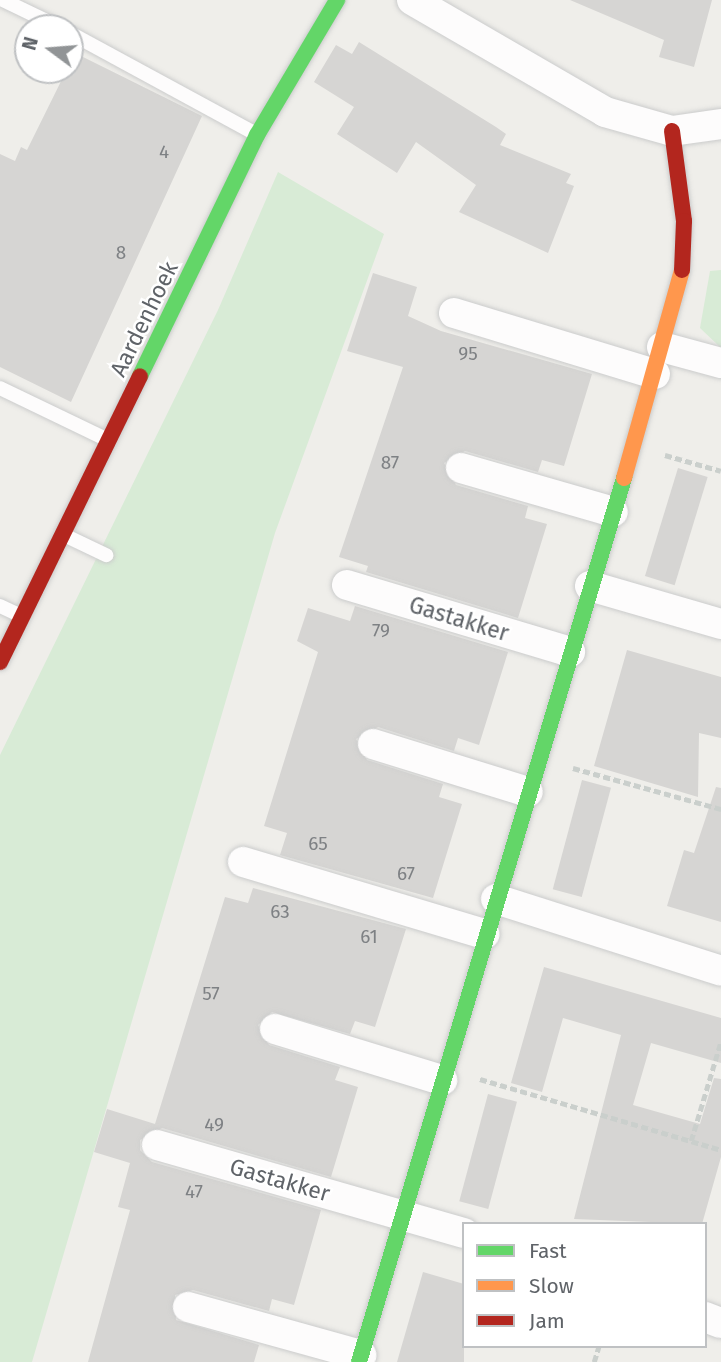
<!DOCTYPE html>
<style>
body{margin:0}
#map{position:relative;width:721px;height:1362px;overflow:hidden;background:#efeeea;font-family:"Fira Sans",sans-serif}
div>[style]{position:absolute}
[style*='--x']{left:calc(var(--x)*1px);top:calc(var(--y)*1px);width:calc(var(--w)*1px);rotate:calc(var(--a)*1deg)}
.green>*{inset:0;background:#d8ebd6}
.building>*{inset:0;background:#d6d5d3;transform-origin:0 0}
.path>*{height:4.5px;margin-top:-2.25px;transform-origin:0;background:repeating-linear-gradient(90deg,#cacfcc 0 7px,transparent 0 10.5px)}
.roads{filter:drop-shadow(0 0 2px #cbcccc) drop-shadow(0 0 2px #cbcccc)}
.lane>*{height:14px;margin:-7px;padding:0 7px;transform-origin:7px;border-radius:7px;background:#fdfcfc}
.street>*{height:30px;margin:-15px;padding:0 15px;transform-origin:15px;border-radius:15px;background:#fdfcfc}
.fast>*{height:16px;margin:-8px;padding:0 8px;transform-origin:8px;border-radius:8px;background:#63d668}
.slow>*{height:16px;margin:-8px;padding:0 8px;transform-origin:8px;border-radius:8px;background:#ff974d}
.jam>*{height:16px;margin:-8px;padding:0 8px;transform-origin:8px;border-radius:8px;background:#b3261e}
span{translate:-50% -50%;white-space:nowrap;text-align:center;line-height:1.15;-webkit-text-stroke:5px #fff;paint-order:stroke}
.number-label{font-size:19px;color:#7e8184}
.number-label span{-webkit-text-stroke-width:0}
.street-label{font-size:23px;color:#5f6368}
.legend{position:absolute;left:462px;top:1222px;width:245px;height:126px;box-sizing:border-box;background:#fff;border:2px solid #bfc1c3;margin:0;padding:9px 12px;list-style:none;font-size:21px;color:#5f6368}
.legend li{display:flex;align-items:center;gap:14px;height:35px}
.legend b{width:35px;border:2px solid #bfc1c3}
.north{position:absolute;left:14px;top:14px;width:70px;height:70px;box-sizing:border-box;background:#fff;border:2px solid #bfc1c3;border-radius:50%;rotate:286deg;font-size:19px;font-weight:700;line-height:28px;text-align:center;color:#5f6368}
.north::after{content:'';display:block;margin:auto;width:24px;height:32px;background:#919496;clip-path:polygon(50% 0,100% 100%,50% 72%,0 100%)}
</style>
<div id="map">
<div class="green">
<i style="clip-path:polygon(278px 172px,384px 234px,275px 533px,32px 1362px,0 1362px,0 755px,218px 310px)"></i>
<i style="clip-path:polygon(721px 270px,721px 348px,700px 328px,710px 271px)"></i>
</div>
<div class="building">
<i style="clip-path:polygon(570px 0,712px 0,694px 67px,659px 57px,664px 40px)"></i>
<i style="clip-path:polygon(359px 42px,496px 127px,506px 134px,500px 145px,571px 174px,566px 183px,574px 186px,548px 253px,459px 212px,476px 185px,416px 142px,397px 173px,337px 134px,354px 107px,314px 82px,336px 45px,352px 54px)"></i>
<i style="clip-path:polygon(75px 53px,202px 116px,71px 402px,0 367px,0 154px,15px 161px,21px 147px,27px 150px)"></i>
<i style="clip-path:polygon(373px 273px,417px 287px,408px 316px,441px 331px,592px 374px,564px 466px,542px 460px,538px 472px,465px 451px,444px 463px,456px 485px,528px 506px,525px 518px,547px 524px,518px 618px,366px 572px,368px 566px,339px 557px,403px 367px,347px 351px)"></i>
<i style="left:678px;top:468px;width:31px;height:113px;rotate:17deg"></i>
<i style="clip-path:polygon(355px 606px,508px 652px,479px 745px,458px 738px,454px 751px,378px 727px,356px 739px,367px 760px,443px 784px,439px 797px,462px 804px,433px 898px,280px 855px,287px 833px,264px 826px,318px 652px,297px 641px,308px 608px,350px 621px)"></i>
<i style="clip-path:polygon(627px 650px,721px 677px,721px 738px,699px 733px,698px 797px,594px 766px)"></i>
<i style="left:582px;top:780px;width:30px;height:113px;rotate:15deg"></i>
<i style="clip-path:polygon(716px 787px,721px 788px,721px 922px,667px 906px,684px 850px,694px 853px)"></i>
<i style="clip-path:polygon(253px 888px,406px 929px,375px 1027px,355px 1021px,350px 1034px,272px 1012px,258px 1025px,269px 1045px,340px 1067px,335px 1080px,358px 1087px,331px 1177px,162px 1128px,140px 1140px,140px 1150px,152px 1162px,321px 1210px,294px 1305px,272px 1299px,269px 1311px,193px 1290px,175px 1295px,176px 1320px,259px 1345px,254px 1362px,88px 1362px,130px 1210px,118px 1207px,130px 1163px,94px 1152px,107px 1109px,155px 1124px,225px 897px,248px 903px)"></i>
<i style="clip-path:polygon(544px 967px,721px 1018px,721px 1063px,651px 1043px,633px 1105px,700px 1124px,714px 1078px,721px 1079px,721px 1157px,702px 1224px,574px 1219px,621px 1035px,563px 1018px,542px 1092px,511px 1083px)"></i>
<i style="left:488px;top:1094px;width:30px;height:111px;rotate:15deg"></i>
<i style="clip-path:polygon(423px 1272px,464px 1284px,464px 1362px,397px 1362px)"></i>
</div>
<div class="path">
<i style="--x:665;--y:455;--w:58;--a:15.9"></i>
<i style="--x:573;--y:768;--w:154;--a:15.5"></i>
<i style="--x:480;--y:1079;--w:251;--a:16.4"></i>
<i style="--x:691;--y:1141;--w:104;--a:-73.3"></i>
<i style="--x:594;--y:1362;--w:17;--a:-73"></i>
</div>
<div class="roads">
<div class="lane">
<i style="--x:3;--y:0;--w:64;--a:25.8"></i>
<i style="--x:70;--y:33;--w:212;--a:28.5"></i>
<i style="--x:0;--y:388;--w:120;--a:25.7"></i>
<i style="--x:64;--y:535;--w:47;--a:25.5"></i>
<i style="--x:0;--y:606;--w:23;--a:25"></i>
</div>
<div class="street">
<i style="--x:412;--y:0;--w:223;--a:30.1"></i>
<i style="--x:605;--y:112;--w:70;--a:15.8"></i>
<i style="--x:672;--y:131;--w:49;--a:-8.1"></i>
<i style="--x:454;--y:313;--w:210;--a:16.9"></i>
<i style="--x:662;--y:347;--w:61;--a:15.2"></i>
<i style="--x:461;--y:468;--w:158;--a:16.1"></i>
<i style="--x:347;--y:585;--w:233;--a:16.7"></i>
<i style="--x:590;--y:586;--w:136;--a:16.2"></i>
<i style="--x:373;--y:744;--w:162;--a:17.2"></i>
<i style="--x:243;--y:862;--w:252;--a:16.6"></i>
<i style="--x:496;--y:899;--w:236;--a:17.7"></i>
<i style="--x:275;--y:1029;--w:175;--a:17"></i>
<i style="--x:157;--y:1145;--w:319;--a:16"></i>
<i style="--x:188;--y:1307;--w:180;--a:15.5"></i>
<i style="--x:705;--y:1317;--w:17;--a:21"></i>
</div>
<div class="fast">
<i style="--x:140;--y:376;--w:268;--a:-64.1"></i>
<i style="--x:257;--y:135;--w:157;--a:-59.3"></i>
<i style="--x:359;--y:1362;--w:923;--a:-73.31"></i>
</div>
<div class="slow">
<i style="--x:624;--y:478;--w:216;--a:-74.4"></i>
</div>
<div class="jam">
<i style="--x:672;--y:131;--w:91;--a:82.4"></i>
<i style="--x:684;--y:221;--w:49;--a:92.3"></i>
<i style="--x:0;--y:662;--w:318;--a:-63.9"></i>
</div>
</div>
<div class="number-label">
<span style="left:164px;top:152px">4</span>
<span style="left:121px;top:253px">8</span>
<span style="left:468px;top:354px">95</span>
<span style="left:390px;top:463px">87</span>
<span style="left:381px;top:631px">79</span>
<span style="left:318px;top:844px">65</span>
<span style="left:406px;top:874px">67</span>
<span style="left:280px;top:912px">63</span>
<span style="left:369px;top:937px">61</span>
<span style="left:211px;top:994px">57</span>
<span style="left:214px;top:1125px">49</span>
<span style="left:194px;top:1192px">47</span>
</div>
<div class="street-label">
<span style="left:144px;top:319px;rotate:-64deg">Aardenhoek</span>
<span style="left:459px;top:619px;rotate:17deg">Gastakker</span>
<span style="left:280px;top:1180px;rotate:16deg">Gastakker</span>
</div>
<ul class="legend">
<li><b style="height:9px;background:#63d668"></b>Fast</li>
<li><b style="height:9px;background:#ff974d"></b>Slow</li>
<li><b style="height:9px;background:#b3261e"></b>Jam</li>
</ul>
<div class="north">N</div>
</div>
